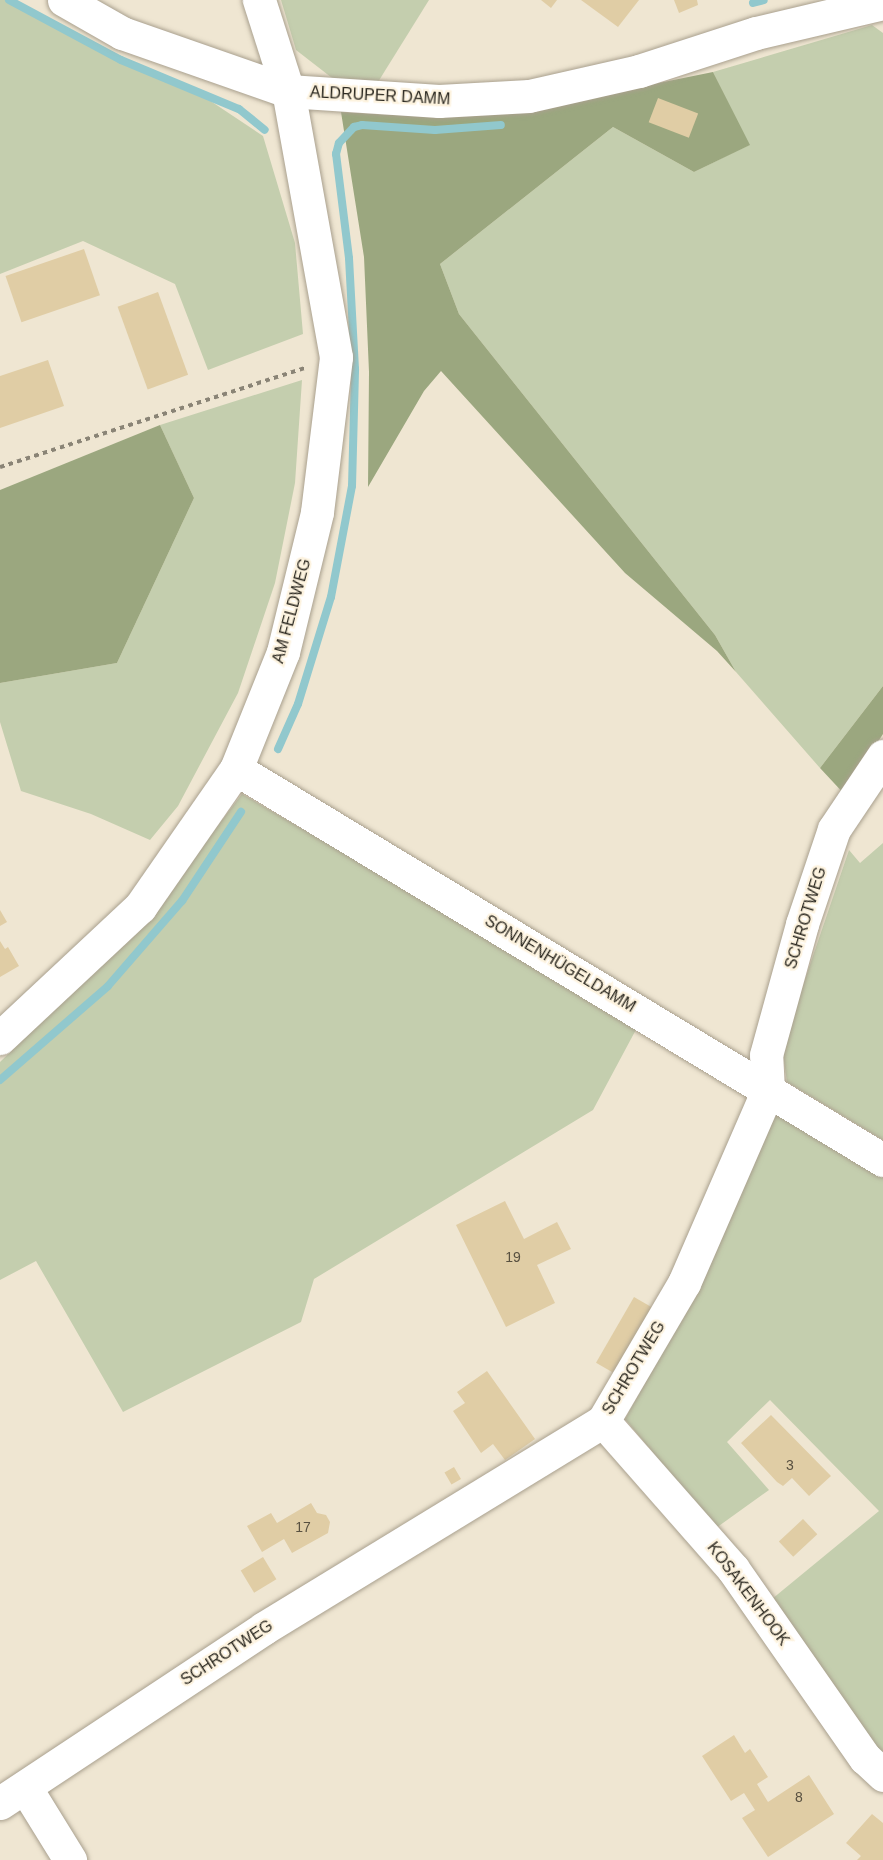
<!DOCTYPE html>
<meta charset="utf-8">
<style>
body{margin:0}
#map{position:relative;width:883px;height:1860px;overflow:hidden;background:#efe6d2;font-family:Arial,sans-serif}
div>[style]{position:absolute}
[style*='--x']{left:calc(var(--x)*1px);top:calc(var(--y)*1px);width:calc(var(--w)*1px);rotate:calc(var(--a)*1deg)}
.green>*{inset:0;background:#c4ceae}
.forest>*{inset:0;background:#9ba77f}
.stream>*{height:8px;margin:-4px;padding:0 4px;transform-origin:4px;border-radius:4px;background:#91c8cd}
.building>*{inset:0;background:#e0cda5;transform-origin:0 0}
.path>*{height:4px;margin-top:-2px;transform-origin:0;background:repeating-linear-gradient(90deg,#8a8476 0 4.5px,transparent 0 9px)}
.roads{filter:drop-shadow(0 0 2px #a9a08e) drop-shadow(0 0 2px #a9a08e)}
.minor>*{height:33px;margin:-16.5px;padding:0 16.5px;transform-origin:16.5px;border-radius:16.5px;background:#fff}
span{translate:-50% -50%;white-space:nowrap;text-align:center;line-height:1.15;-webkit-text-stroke:4.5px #fdf3df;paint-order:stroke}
.number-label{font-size:14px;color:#585040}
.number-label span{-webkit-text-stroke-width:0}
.street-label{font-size:16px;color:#2a271f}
</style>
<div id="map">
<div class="green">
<i style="clip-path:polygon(0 0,5px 0,209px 100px,263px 136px,295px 243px,303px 334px,208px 370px,175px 284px,83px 241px,0 274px)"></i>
<i style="clip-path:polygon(281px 0,429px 0,378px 82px,336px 81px,296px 50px)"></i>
<i style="clip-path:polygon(872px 25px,883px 33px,883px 686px,820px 768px,736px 672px,715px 635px,459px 314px,440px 264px,613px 127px,694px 172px,749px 145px,713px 72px)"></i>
<i style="clip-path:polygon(302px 380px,295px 483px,275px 583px,238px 693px,178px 806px,150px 840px,91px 814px,21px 791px,0 722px,0 683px,117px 663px,194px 498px,160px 425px)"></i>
<i style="clip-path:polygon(242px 794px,639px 1024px,593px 1110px,314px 1279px,301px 1322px,123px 1412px,36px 1261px,0 1280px,0 1062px,144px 922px)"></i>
<i style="clip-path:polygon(883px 843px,883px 1140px,787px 1082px,782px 1047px,849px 850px,860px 863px)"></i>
<i style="clip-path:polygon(776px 1112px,883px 1176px,883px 1755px,870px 1741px,772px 1599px,879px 1511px,770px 1400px,727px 1442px,769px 1490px,716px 1528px,625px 1419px,698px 1287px)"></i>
</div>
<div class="forest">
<i style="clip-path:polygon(713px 72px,750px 145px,694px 172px,613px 127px,440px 264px,459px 314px,715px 635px,736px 672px,717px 651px,625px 573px,441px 371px,424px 391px,368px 487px,369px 372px,364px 257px,341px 112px,391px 115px,530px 109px)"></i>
<i style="clip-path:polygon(160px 425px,194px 498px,117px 663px,0 683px,0 490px)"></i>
<i style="clip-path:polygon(883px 686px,883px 734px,859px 771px,847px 797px,820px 768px)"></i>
</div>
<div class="stream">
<i style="--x:9;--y:0;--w:127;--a:28.2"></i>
<i style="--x:121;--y:60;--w:128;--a:22.6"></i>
<i style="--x:239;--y:109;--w:33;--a:39"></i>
<i style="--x:753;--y:3;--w:11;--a:-15"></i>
<i style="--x:278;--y:749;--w:49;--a:-66"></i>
<i style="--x:298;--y:704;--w:112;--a:-72.9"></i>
<i style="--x:331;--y:597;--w:113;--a:-79.3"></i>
<i style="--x:352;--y:486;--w:117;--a:-88.5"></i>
<i style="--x:355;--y:369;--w:111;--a:-93.1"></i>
<i style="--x:349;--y:258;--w:105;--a:-97.1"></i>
<i style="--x:336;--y:154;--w:11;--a:-75"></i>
<i style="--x:339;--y:143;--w:22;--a:-47"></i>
<i style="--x:354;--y:127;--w:8;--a:-14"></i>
<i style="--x:362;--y:125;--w:73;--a:3.9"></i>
<i style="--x:435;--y:130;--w:66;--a:-4.3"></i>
<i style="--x:0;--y:1080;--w:143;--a:-41"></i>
<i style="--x:108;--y:986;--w:113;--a:-49"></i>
<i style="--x:182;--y:901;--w:107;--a:-56.5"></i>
</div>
<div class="building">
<i style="clip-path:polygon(541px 0,557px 0,551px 8px)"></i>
<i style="clip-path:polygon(581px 0,639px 0,618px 27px)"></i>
<i style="clip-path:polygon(674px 0,697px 0,698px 5px,679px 13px)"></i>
<i style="left:658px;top:98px;width:43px;height:26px;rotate:21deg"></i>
<i style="left:84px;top:249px;width:49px;height:83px;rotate:71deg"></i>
<i style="left:158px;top:292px;width:88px;height:43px;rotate:70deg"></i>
<i style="clip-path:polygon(48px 360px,64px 406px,0 428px,0 376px)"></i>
<i style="clip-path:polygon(0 910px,7px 922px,0 926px)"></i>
<i style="clip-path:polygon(0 941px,5px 949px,8px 947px,19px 966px,0 977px)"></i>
<i style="clip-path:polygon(505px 1201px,524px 1239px,557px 1222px,571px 1249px,537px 1265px,555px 1303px,506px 1327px,456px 1225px)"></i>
<i style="left:634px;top:1297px;width:22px;height:76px;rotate:30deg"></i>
<i style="clip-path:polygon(487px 1371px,535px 1439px,505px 1460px,493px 1444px,481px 1453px,453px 1411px,465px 1403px,457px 1392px)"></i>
<i style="clip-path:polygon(771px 1415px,831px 1476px,809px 1496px,792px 1478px,783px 1486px,777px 1482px,741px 1443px)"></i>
<i style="left:454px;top:1467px;width:14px;height:11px;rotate:60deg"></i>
<i style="clip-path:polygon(311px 1503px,317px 1513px,326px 1515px,330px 1522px,328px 1533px,292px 1553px,284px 1539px,262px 1552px,247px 1526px,271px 1513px,277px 1523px)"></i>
<i style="left:803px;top:1519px;width:21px;height:33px;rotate:47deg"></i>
<i style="left:263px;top:1557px;width:26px;height:26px;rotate:59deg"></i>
<i style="clip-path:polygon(734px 1735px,745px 1753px,750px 1749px,768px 1777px,757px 1784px,768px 1802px,809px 1775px,834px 1814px,768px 1857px,742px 1818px,755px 1810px,744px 1793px,731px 1801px,702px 1756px)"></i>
<i style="clip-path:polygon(872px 1814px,883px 1823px,883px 1860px,857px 1860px,861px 1856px,846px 1843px)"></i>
</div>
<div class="path">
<i style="--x:0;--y:467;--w:320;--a:-18"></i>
</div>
<div class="roads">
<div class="minor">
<i style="--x:64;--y:0;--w:67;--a:29.6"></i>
<i style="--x:122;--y:33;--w:176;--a:19.3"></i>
<i style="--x:288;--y:91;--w:151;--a:3.8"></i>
<i style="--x:439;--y:101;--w:90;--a:-3.2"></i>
<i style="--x:529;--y:96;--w:113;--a:-12.8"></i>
<i style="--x:639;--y:71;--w:123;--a:-18"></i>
<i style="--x:756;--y:33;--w:130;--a:-13.3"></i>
<i style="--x:236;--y:769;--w:756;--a:31.15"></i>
<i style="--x:0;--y:1038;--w:192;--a:-43.1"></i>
<i style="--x:140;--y:907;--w:168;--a:-55.2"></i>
<i style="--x:236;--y:769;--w:126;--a:-68.1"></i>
<i style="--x:283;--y:652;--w:144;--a:-76.3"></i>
<i style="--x:317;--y:512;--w:156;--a:-83"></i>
<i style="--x:336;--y:357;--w:270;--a:-100.2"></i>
<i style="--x:288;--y:91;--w:96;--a:-107.7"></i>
<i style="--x:603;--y:1421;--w:197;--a:48.7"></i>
<i style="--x:733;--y:1569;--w:231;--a:55.1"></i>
<i style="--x:865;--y:1758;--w:25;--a:43"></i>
<i style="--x:25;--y:1787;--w:86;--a:58.3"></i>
<i style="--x:0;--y:1803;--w:317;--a:-33.5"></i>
<i style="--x:264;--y:1628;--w:397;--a:-31.4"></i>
<i style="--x:603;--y:1421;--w:160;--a:-59.6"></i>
<i style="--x:684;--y:1283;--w:210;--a:-66.5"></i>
<i style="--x:768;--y:1090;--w:35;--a:-93"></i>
<i style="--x:766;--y:1055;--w:136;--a:-74.6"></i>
<i style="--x:802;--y:924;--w:100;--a:-71.4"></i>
<i style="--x:834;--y:829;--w:88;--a:-56.1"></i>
</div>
</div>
<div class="number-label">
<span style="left:513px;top:1257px">19</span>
<span style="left:790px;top:1465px">3</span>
<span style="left:303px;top:1527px">17</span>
<span style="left:799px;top:1797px">8</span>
</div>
<div class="street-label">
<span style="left:380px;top:96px;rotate:3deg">ALDRUPER DAMM</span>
<span style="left:292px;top:611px;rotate:-75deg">AM FELDWEG</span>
<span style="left:806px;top:918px;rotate:-73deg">SCHROTWEG</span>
<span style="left:560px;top:964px;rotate:31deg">SONNENHÜGELDAMM</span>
<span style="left:634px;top:1368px;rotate:-59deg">SCHROTWEG</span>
<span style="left:748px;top:1594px;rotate:53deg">KOSAKENHOOK</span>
<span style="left:227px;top:1653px;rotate:-33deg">SCHROTWEG</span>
</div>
</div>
